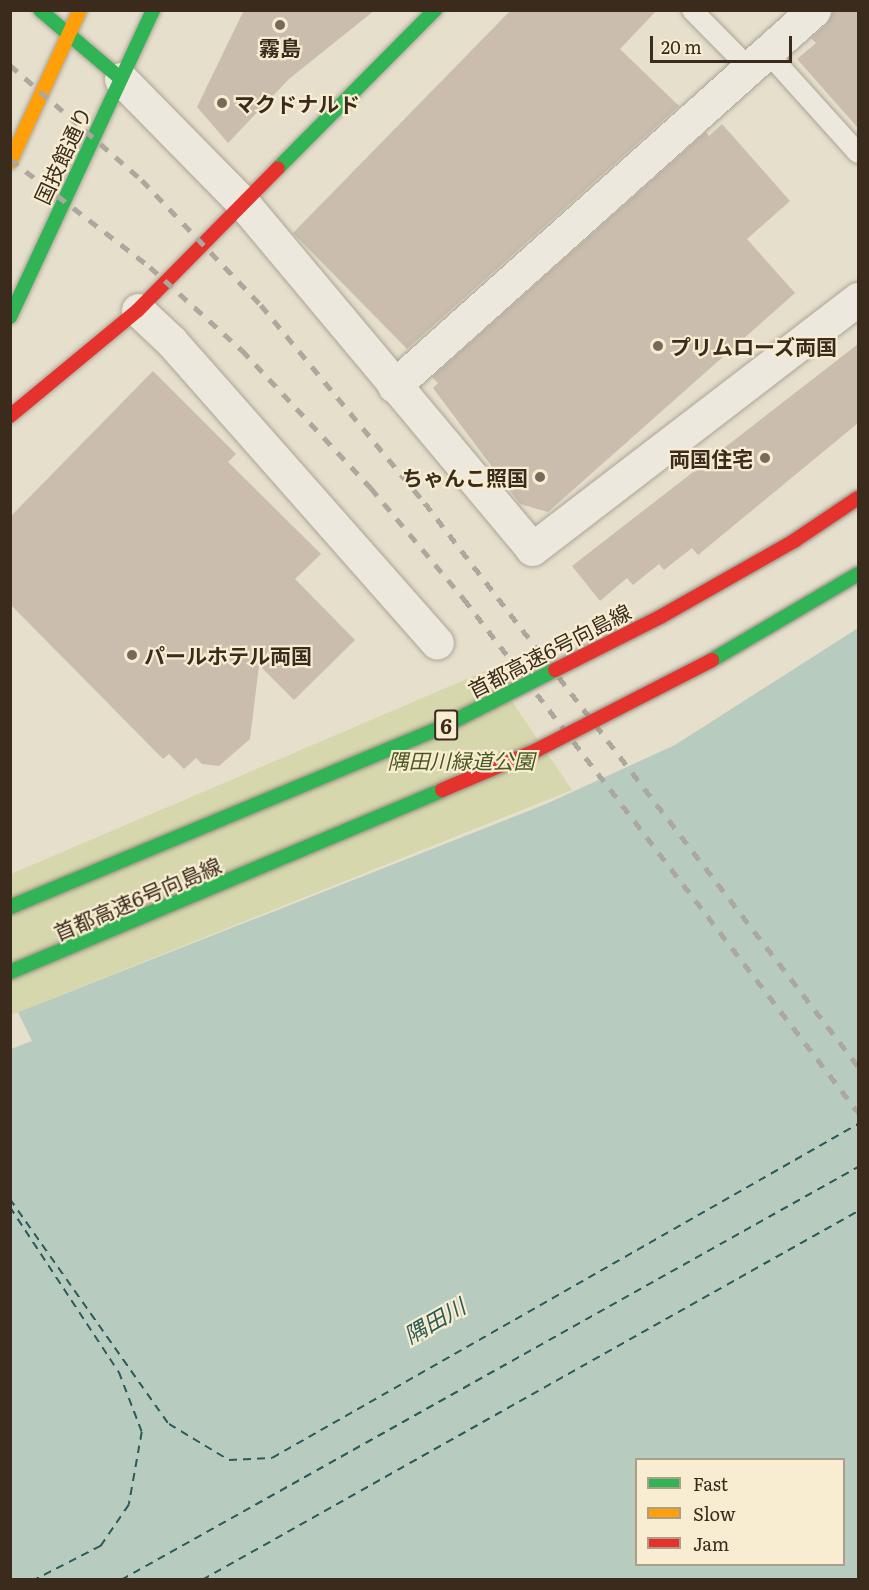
<!DOCTYPE html>
<meta charset="utf-8">
<style>
body{margin:0}
#map{position:relative;width:869px;height:1590px;overflow:hidden;background:#e6dfcc;font-family:Literata,"Noto Sans JP",serif}
div>[style]{position:absolute}
[style*='--x']{left:calc(var(--x)*1px);top:calc(var(--y)*1px);width:calc(var(--w)*1px);rotate:calc(var(--a)*1deg)}
.green>*{inset:0;background:#d6d7ad}
.water>*{inset:0;background:#b8cbbf}
.pier>*{inset:0;background:#e6dfcc}
.ferry>*{height:1.5px;margin-top:-0.75px;transform-origin:0;background:repeating-linear-gradient(90deg,#2a5b59 0 8px,transparent 0 14px)}
.building>*{inset:0;background:#cabdad}
.roads{filter:drop-shadow(0 0 2px #aba395) drop-shadow(0 0 2px #aba395)}
.lane>*{height:20px;margin:-10px;padding:0 10px;transform-origin:10px;border-radius:10px;background:#ede8de}
.street>*{height:33px;margin:-16.5px;padding:0 16.5px;transform-origin:16.5px;border-radius:16.5px;background:#ede8de}
.fast>*{height:14px;margin:-7px;padding:0 7px;transform-origin:7px;border-radius:7px;background:#30b455}
.slow>*{height:14px;margin:-7px;padding:0 7px;transform-origin:7px;border-radius:7px;background:#ff9f0a}
.jam>*{height:14px;margin:-7px;padding:0 7px;transform-origin:7px;border-radius:7px;background:#e5322d}
.rail>*{height:4.5px;margin-top:-2.25px;transform-origin:0;background:repeating-linear-gradient(90deg,#aca89e 0 10px,transparent 0 20px)}
.bridges{filter:drop-shadow(0 0 2px #90897c) drop-shadow(0 0 2px #90897c)}
.fast-bridge>*{height:14px;margin:-7px;padding:0 7px;transform-origin:7px;border-radius:7px;background:#30b455}
.jam-bridge>*{height:14px;margin:-7px;padding:0 7px;transform-origin:7px;border-radius:7px;background:#e5322d}
.dots>*{width:16px;height:16px;translate:-50% -50%;box-sizing:border-box;border:3px solid #f8edd1;border-radius:50%}
span{translate:-50% -50%;white-space:nowrap;text-align:center;line-height:1.15;-webkit-text-stroke:4.5px #f8edd1;paint-order:stroke}
.shield-label span{padding:2px 4px;background:#f8edd1;border:2px solid;border-radius:4px;-webkit-text-stroke-width:0}
.shield-label{font-size:20px;color:#3a2b1c;font-weight:700}
.poi-label{font-size:21px;color:#3a2b1c;font-weight:700}
.left{translate:0 -50%;text-align:left}
.right{translate:-100% -50%;text-align:right}
.street-label{font-size:21px;color:#3a2b1c}
.park-label{font-size:21px;color:#495821;font-style:italic}
.water-label{font-size:22px;color:#2a5b59;font-style:italic}
.frame{position:absolute;inset:0;border:12px solid #3a2b1c;pointer-events:none}
.legend{position:absolute;left:635px;top:1458px;width:210px;height:108px;box-sizing:border-box;background:#f8edd1;border:2px solid #ac9f89;margin:0;padding:8px 10px;list-style:none;font-size:18px;color:#3a2b1c}
.legend li{display:flex;align-items:center;gap:12px;height:30px}
.legend b{width:30px;border:2px solid #ac9f89}
.scale{position:absolute;left:650px;top:36px;width:142px;height:27px;box-sizing:border-box;border:3px solid #3a2b1c;border-top:0;padding-left:8px;font-size:18px;line-height:21px;white-space:nowrap;color:#3a2b1c;-webkit-text-stroke:4px #f8edd1;paint-order:stroke}
</style>
<div id="map">
<div class="green">
<i style="clip-path:polygon(490px 669px,572px 790px,11px 1015px,11px 874px)"></i>
</div>
<div class="water">
<i style="clip-path:polygon(evenodd,858px 628px,858px 1579px,11px 1580px,11px 1015px,546px 804px,675px 745px,858px 628px,636px 1460px,844px 1460px,844px 1564px,636px 1564px,636px 1460px)"></i>
</div>
<div class="pier">
<i style="clip-path:polygon(18px 1012px,32px 1041px,11px 1049px,11px 1015px)"></i>
</div>
<div class="ferry">
<i style="--x:10;--y:1199;--w:276;--a:54.8"></i>
<i style="--x:169;--y:1424;--w:70;--a:31"></i>
<i style="--x:229;--y:1460;--w:43;--a:-2.7"></i>
<i style="--x:272;--y:1458;--w:675;--a:-29.68"></i>
<i style="--x:10;--y:1207;--w:198;--a:56.6"></i>
<i style="--x:119;--y:1372;--w:64;--a:69"></i>
<i style="--x:142;--y:1432;--w:74;--a:100.1"></i>
<i style="--x:129;--y:1505;--w:50;--a:124.3"></i>
<i style="--x:101;--y:1546;--w:74;--a:152.7"></i>
<i style="--x:121;--y:1580;--w:845;--a:-29.27"></i>
<i style="--x:202;--y:1580;--w:753;--a:-29.36"></i>
</div>
<div class="building">
<i style="clip-path:polygon(244px 10px,375px 10px,289px 79px,228px 143px,197px 107px)"></i>
<i style="clip-path:polygon(511px 10px,657px 10px,620px 49px,679px 106px,407px 349px,293px 233px)"></i>
<i style="clip-path:polygon(832px 10px,858px 10px,858px 128px,797px 59px,816px 43px,811px 38px,827px 24px)"></i>
<i style="clip-path:polygon(722px 124px,790px 201px,747px 239px,795px 293px,548px 512px,520px 504px,433px 388px,438px 383px,432px 377px,706px 132px,709px 136px)"></i>
<i style="clip-path:polygon(858px 344px,858px 423px,698px 555px,692px 548px,664px 570px,659px 564px,633px 585px,627px 578px,600px 601px,572px 566px)"></i>
<i style="clip-path:polygon(153px 371px,236px 454px,228px 462px,321px 554px,295px 579px,355px 640px,294px 700px,259px 665px,250px 739px,219px 766px,202px 764px,196px 758px,184px 769px,169px 754px,163px 759px,10px 604px,10px 517px)"></i>
</div>
<div class="roads">
<div class="lane">
<i style="--x:692;--y:10;--w:83;--a:45.5"></i>
<i style="--x:767;--y:52;--w:136;--a:48"></i>
</div>
<div class="street">
<i style="--x:121;--y:79;--w:175;--a:45.5"></i>
<i style="--x:244;--y:204;--w:449;--a:50.1"></i>
<i style="--x:532;--y:549;--w:411;--a:-37.5"></i>
<i style="--x:138;--y:310;--w:45;--a:43.2"></i>
<i style="--x:171;--y:341;--w:402;--a:48.6"></i>
<i style="--x:394;--y:386;--w:564;--a:-41.84"></i>
</div>
<div class="fast">
<i style="--x:40;--y:10;--w:106;--a:40.4"></i>
<i style="--x:278;--y:168;--w:223;--a:-45.2"></i>
<i style="--x:10;--y:317;--w:339;--a:-65"></i>
</div>
<div class="slow">
<i style="--x:10;--y:162;--w:167;--a:-65.3"></i>
</div>
<div class="jam">
<i style="--x:10;--y:416;--w:166;--a:-39.6"></i>
<i style="--x:138;--y:310;--w:199;--a:-45.4"></i>
</div>
</div>
<div class="rail">
<i style="--x:10;--y:65;--w:175;--a:41.1"></i>
<i style="--x:142;--y:180;--w:173;--a:46.4"></i>
<i style="--x:261;--y:305;--w:257;--a:50.4"></i>
<i style="--x:425;--y:503;--w:710;--a:52.44"></i>
<i style="--x:10;--y:159;--w:177;--a:37.6"></i>
<i style="--x:150;--y:267;--w:124;--a:42.1"></i>
<i style="--x:242;--y:350;--w:189;--a:46.9"></i>
<i style="--x:371;--y:488;--w:145;--a:50"></i>
<i style="--x:464;--y:599;--w:647;--a:52.47"></i>
</div>
<div class="bridges">
<div class="fast-bridge">
<i style="--x:712;--y:660;--w:169;--a:-30.5"></i>
<i style="--x:10;--y:907;--w:468;--a:-22.6"></i>
<i style="--x:442;--y:727;--w:127;--a:-26.8"></i>
<i style="--x:10;--y:972;--w:469;--a:-22.8"></i>
</div>
<div class="jam-bridge">
<i style="--x:555;--y:670;--w:120;--a:-26.8"></i>
<i style="--x:662;--y:616;--w:152;--a:-29.6"></i>
<i style="--x:794;--y:541;--w:77;--a:-33.9"></i>
<i style="--x:442;--y:790;--w:103;--a:-22.8"></i>
<i style="--x:537;--y:750;--w:197;--a:-27.2"></i>
</div>
</div>
<div class="dots">
<i style="left:280px;top:25px;background:#766a5a"></i>
<i style="left:222px;top:103px;background:#766a5a"></i>
<i style="left:658px;top:346px;background:#766a5a"></i>
<i style="left:765px;top:458px;background:#766a5a"></i>
<i style="left:540px;top:477px;background:#766a5a"></i>
<i style="left:132px;top:655px;background:#766a5a"></i>
</div>
<div class="shield-label">
<span style="left:446px;top:725px">6</span>
</div>
<div class="poi-label">
<span style="left:280px;top:47px">霧島</span>
<span class="left" style="left:234px;top:103px">マクドナルド</span>
<span class="left" style="left:670px;top:346px">プリムローズ両国</span>
<span class="right" style="left:753px;top:458px">両国住宅</span>
<span class="right" style="left:528px;top:477px">ちゃんこ照国</span>
<span class="left" style="left:144px;top:655px">パールホテル両国</span>
</div>
<div class="street-label">
<span style="left:62px;top:155px;rotate:-65deg">国技館通り</span>
<span style="left:549px;top:650px;rotate:-27deg">首都高速6号向島線</span>
<span style="left:137px;top:898px;rotate:-23deg">首都高速6号向島線</span>
</div>
<div class="park-label">
<span style="left:461px;top:760px">隅田川緑道公園</span>
</div>
<div class="water-label">
<span style="left:434px;top:1320px;rotate:-30deg">隅田川</span>
</div>
<div class="frame"></div>
<ul class="legend">
<li><b style="height:8px;background:#30b455"></b>Fast</li>
<li><b style="height:8px;background:#ff9f0a"></b>Slow</li>
<li><b style="height:8px;background:#e5322d"></b>Jam</li>
</ul>
<div class="scale">20 m</div>
</div>
